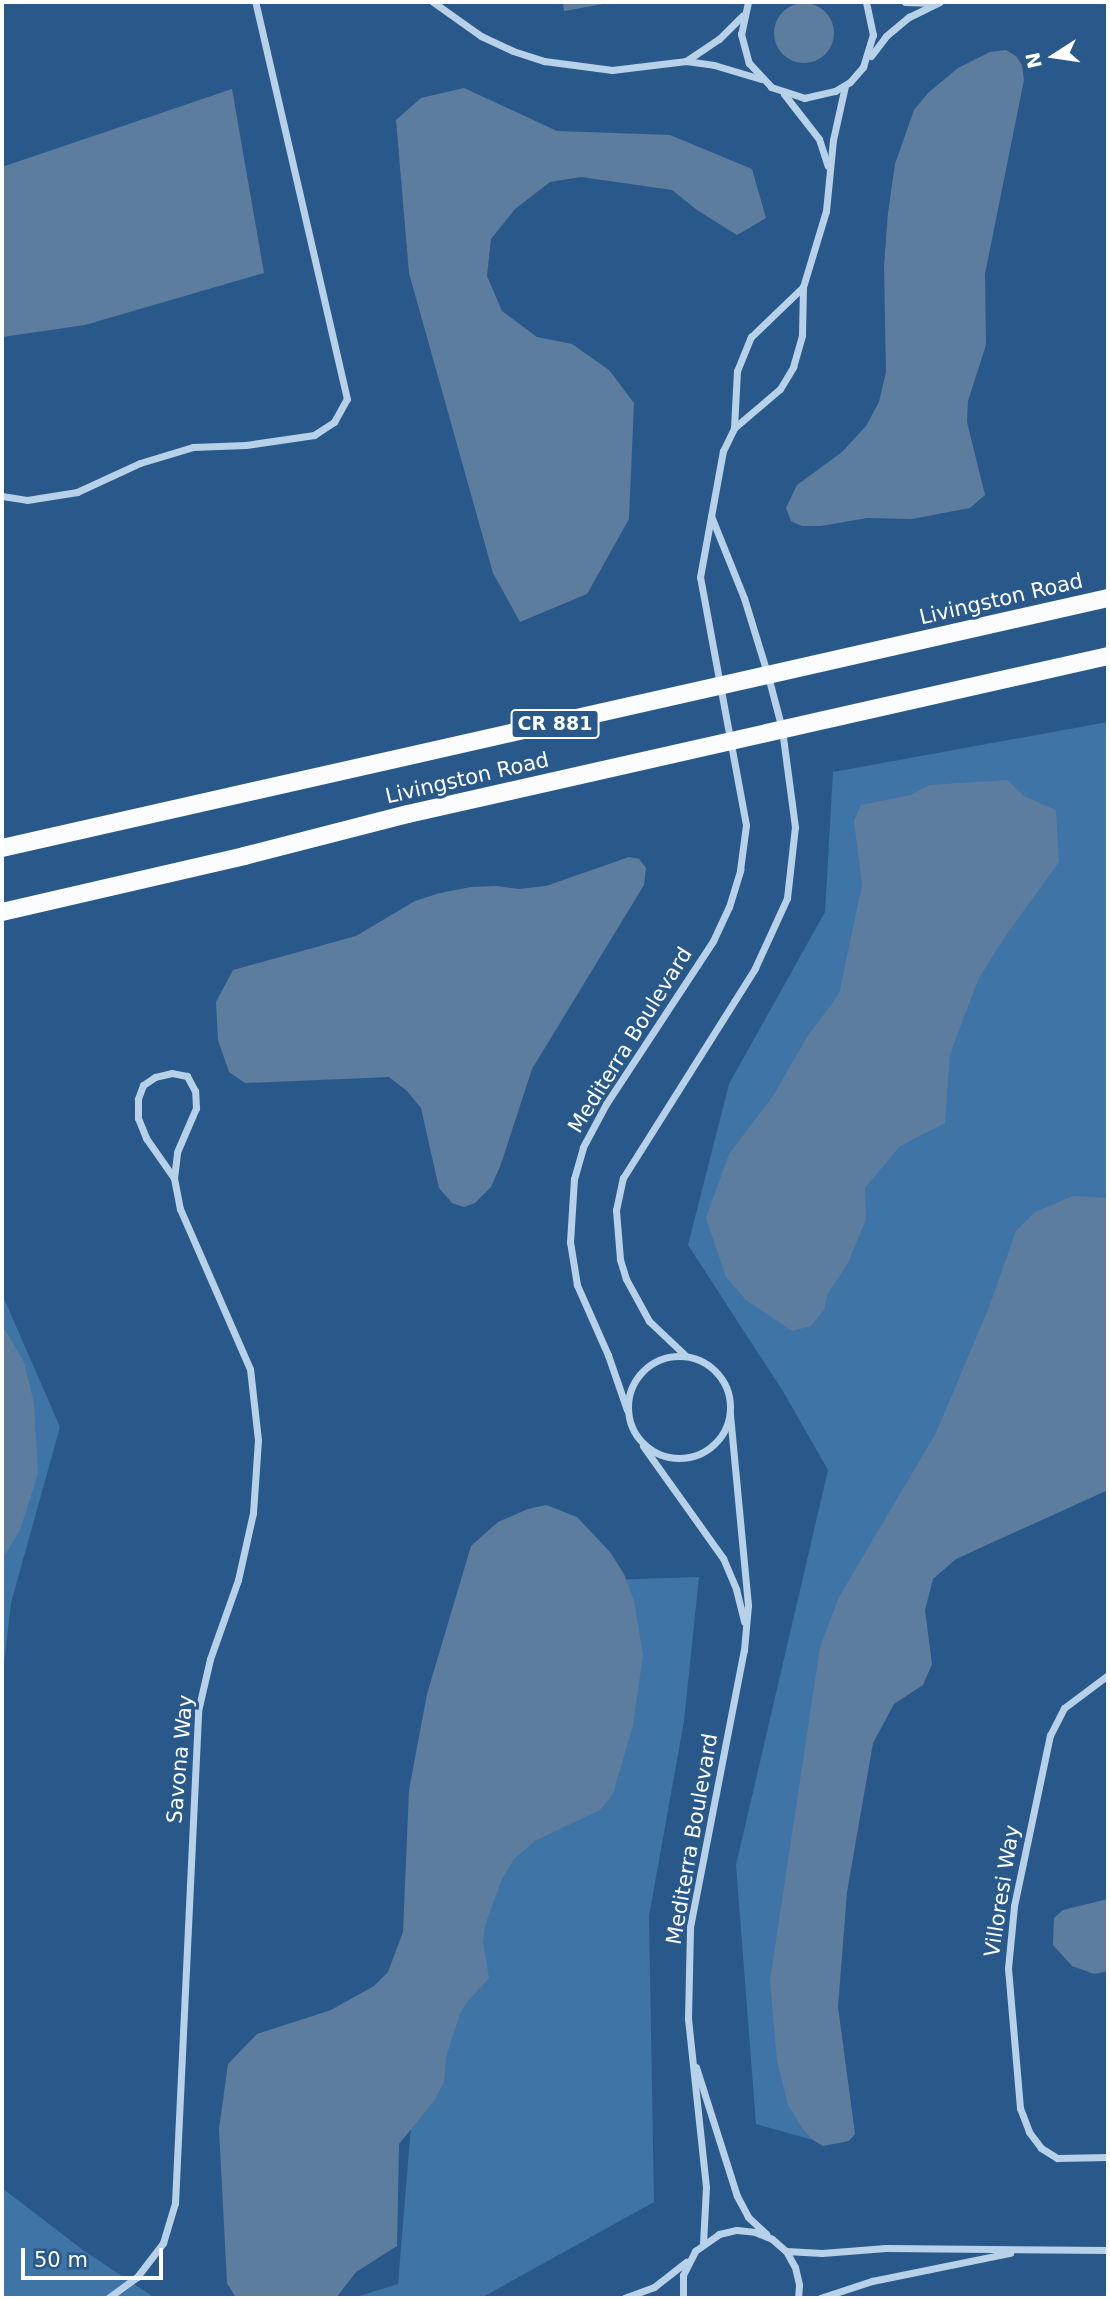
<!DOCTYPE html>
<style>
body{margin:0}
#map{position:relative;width:1110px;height:2300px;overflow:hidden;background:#29598a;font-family:"DejaVu Sans",sans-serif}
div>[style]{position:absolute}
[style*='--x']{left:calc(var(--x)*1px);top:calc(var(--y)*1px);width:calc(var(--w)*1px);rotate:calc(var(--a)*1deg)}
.green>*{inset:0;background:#3e74a6}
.water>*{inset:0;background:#5d7d9f}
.round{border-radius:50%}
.minor>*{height:7px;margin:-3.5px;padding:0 3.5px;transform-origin:3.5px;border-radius:3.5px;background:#b7d1e9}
.minor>.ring{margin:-3.5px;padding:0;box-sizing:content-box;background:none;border:7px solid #b7d1e9;border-radius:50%}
.primary>*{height:18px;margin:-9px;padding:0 9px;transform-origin:9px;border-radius:9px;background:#fafcfe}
span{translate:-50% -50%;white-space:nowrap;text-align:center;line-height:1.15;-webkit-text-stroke:6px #29598a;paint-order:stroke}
.shield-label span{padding:2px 5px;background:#29598a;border:2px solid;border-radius:5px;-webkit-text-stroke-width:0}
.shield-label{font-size:19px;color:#fff;font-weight:700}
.street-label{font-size:21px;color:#fff}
.frame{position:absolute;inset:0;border:4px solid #fff;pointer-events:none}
.north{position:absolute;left:1019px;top:21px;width:70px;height:70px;-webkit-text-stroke:5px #29598a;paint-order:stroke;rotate:258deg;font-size:19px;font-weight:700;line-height:28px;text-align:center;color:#fff}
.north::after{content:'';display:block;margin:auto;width:24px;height:32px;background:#fff;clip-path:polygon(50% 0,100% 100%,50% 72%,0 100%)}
.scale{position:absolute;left:21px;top:2248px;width:142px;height:32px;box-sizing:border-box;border:4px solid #fff;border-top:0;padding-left:9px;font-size:21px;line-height:24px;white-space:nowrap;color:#fff;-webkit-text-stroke:5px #29598a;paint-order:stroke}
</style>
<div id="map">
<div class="green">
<i style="clip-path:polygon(1108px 722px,1108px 1396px,883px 1619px,818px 1869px,813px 2140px,756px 2124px,736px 1865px,828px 1470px,784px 1393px,688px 1245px,729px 1084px,825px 912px,833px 772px)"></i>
<i style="clip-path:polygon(2px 1294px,60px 1427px,11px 1603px,2px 1681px)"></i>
<i style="clip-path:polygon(699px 1577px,684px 1721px,649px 1916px,654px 2202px,481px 2298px,353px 2298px,398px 2284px,411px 2126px,576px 1581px)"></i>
<i style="clip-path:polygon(2px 2188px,83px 2250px,155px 2298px,2px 2298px)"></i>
</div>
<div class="water">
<i style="clip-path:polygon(563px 2px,614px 2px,564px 11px)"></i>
<i class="round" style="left:774px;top:3px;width:60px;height:60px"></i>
<i style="clip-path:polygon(1006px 50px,1016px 56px,1022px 65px,1024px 80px,985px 274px,986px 345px,968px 401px,967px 422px,985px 495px,970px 508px,912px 519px,867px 518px,821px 526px,802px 526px,791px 521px,786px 508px,797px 485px,842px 452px,866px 426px,879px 402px,886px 372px,884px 266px,888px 213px,895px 164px,914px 110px,928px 93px,958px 68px,990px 52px)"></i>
<i style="clip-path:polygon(464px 88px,557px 131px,670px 135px,752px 169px,766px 218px,737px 235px,697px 210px,672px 190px,581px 177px,550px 182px,515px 209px,491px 239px,487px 276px,502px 311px,537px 337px,572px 344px,609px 370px,634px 403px,629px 519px,587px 594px,520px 622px,493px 573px,409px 273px,396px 120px,421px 98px)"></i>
<i style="clip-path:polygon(232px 89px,264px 273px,85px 325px,2px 337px,2px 167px)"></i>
<i style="clip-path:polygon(1007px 780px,1024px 796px,1056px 810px,1059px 862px,1002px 941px,978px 980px,950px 1054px,945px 1123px,900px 1146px,865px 1188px,866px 1219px,848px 1263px,827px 1295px,824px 1310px,811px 1326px,792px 1331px,746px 1300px,726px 1277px,706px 1218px,729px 1154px,773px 1096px,807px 1037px,839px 994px,862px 885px,854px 821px,861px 805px,911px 795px,929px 785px)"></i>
<i style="clip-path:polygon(629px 857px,639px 859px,646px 868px,644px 885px,532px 1069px,501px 1164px,491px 1187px,475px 1203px,464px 1207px,452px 1203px,439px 1188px,421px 1108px,407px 1091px,389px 1077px,245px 1083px,229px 1072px,218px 1040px,216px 1002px,233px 970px,356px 936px,415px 901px,440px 893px,471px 887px,496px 886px,519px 889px,546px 886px)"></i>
<i style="clip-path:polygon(1073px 1196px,1108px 1198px,1108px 1490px,956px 1559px,933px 1579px,925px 1610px,932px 1664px,923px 1685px,894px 1704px,873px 1743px,847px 1892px,838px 2007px,855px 2134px,849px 2141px,823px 2146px,813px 2140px,802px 2128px,788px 2105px,777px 2061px,770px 1980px,820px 1647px,839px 1597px,936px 1433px,989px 1307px,1016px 1231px,1035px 1212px)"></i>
<i style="clip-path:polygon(2px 1325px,24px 1362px,34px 1403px,38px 1474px,20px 1530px,2px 1560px)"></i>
<i style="clip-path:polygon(546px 1505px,577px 1517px,610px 1552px,624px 1574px,634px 1601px,643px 1655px,633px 1725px,613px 1794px,600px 1810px,535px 1841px,514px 1859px,501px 1881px,485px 1926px,483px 1942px,489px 1978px,467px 2002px,460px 2014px,446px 2057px,444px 2082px,434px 2101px,399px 2144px,397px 2246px,356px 2272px,336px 2298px,236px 2298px,227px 2283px,219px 2129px,228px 2064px,257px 2034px,331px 2010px,374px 1986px,388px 1972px,403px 1932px,409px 1790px,427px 1694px,471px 1546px,498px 1522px,528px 1509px)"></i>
<i style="clip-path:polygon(1108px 1899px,1108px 1971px,1094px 1974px,1072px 1966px,1053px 1945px,1054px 1918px,1063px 1910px)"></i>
</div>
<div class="minor">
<i style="--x:433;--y:2;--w:59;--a:35.3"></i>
<i style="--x:481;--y:36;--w:35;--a:25"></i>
<i style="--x:513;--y:51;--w:33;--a:18"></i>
<i style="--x:544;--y:61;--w:69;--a:7.5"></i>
<i style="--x:612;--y:70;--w:75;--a:-6.9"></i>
<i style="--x:686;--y:61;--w:28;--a:8"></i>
<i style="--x:714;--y:65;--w:49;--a:16.6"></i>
<i style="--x:748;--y:2;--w:33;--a:102"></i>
<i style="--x:741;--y:34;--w:30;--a:75"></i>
<i style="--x:749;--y:63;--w:33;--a:47"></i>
<i style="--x:771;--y:87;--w:35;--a:18"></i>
<i style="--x:804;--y:98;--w:32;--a:-13"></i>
<i style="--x:835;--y:91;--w:17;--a:-31"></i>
<i style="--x:850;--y:82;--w:20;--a:-49"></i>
<i style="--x:863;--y:67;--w:34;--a:-73"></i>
<i style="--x:873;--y:35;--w:34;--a:-102"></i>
<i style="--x:905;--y:2;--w:28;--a:2"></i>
<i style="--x:871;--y:56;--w:25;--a:-53"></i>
<i style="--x:886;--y:36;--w:30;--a:-40"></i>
<i style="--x:909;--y:17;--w:34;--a:-26"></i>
<i style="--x:686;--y:61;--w:40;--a:-34"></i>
<i style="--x:719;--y:39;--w:33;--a:-45"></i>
<i style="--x:784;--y:94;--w:57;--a:52.1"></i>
<i style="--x:819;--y:139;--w:28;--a:72"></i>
<i style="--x:734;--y:428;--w:57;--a:-87"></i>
<i style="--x:737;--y:371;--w:37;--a:-68"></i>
<i style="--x:751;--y:337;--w:72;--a:-43.9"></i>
<i style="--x:2;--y:496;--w:25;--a:9"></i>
<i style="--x:27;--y:500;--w:51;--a:-9.1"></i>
<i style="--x:77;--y:492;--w:69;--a:-24.7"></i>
<i style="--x:140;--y:463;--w:55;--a:-16.8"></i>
<i style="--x:193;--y:447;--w:53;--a:-2.2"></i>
<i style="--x:246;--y:445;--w:69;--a:-8.4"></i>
<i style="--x:314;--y:435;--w:24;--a:-33"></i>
<i style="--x:334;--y:422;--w:26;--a:-61"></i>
<i style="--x:347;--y:399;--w:408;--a:-103"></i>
<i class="ring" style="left:628px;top:1356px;width:95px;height:95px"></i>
<i style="--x:686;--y:1356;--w:51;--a:-136.6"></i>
<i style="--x:649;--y:1321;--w:48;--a:-118.7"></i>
<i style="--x:626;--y:1279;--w:21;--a:-107"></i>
<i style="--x:620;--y:1259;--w:49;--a:-94.7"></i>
<i style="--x:616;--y:1210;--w:33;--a:-78"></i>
<i style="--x:623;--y:1178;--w:248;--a:-57.8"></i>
<i style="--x:755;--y:968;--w:77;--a:-65.4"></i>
<i style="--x:787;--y:898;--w:71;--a:-83.6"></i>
<i style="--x:795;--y:827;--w:99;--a:-97.6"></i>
<i style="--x:782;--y:729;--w:55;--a:-104.8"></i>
<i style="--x:768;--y:676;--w:82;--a:-107.1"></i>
<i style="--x:744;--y:598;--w:88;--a:-111.9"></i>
<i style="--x:627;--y:1410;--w:58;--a:-109.1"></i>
<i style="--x:608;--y:1355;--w:77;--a:-113.9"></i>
<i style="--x:577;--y:1285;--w:44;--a:-99.2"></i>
<i style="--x:570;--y:1242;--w:63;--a:-86.4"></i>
<i style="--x:574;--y:1179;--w:33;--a:-74"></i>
<i style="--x:583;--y:1147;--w:49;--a:-61.9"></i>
<i style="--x:606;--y:1104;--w:195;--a:-56.7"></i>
<i style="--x:713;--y:941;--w:38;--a:-65"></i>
<i style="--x:729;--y:907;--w:39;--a:-73"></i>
<i style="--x:740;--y:870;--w:45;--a:-82.4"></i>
<i style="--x:746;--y:825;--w:252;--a:-100.5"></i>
<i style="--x:700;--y:577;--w:128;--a:-79.7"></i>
<i style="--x:723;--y:451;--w:25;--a:-64"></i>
<i style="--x:734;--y:428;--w:60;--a:-40.3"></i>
<i style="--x:780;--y:389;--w:26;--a:-59"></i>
<i style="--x:793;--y:367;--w:33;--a:-74"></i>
<i style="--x:802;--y:335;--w:48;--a:-88.8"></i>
<i style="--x:803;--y:287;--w:79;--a:-73.2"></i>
<i style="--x:826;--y:211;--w:71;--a:-84.4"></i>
<i style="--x:833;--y:140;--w:55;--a:-77.5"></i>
<i style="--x:643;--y:1446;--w:138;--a:54.5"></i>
<i style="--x:723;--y:1558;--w:34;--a:67"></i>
<i style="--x:736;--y:1589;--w:34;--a:76"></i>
<i style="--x:1108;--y:1675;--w:55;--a:143.1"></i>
<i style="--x:1064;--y:1708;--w:30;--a:117"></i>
<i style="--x:1050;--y:1735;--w:175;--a:101.9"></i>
<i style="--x:1014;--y:1906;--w:62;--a:95.5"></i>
<i style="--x:1008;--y:1968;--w:141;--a:85.1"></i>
<i style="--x:1020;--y:2108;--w:26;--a:69"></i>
<i style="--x:1029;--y:2132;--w:20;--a:53"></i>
<i style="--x:1041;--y:2148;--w:19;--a:32"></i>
<i style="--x:1057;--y:2158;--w:51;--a:-1.1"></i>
<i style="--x:696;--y:2067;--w:135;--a:72.4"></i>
<i style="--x:737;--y:2196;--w:24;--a:62"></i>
<i style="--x:748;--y:2217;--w:25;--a:43"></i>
<i style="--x:703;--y:2244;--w:57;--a:-87"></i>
<i style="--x:706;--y:2187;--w:170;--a:-96.1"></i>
<i style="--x:688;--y:2018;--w:91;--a:-88.7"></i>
<i style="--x:690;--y:1927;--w:282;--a:-79"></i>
<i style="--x:744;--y:1650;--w:45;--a:-84.9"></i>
<i style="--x:748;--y:1605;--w:192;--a:-95.4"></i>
<i style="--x:786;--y:2251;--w:36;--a:3"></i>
<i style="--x:822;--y:2253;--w:64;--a:-4.5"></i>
<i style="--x:886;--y:2248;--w:222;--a:0.5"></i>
<i style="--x:108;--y:2298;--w:36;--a:-36"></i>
<i style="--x:137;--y:2277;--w:43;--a:-52.6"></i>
<i style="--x:163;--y:2243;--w:42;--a:-73.3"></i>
<i style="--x:175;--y:2203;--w:493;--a:-87.3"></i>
<i style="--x:198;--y:1711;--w:53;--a:-77"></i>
<i style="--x:210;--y:1659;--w:84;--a:-70.5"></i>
<i style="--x:238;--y:1580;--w:69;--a:-77.4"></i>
<i style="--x:253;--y:1513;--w:73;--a:-86.1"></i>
<i style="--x:258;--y:1440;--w:71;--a:-96.4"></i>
<i style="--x:250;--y:1369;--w:175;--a:-113.6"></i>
<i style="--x:180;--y:1209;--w:32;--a:-101"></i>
<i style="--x:174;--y:1178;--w:26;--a:-83"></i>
<i style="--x:177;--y:1152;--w:48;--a:-66.6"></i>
<i style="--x:196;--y:1108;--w:17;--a:-93"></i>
<i style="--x:195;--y:1091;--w:17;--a:-118"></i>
<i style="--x:187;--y:1076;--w:15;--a:-169"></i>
<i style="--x:172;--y:1073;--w:17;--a:167"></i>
<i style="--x:155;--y:1077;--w:14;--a:146"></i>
<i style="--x:143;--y:1085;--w:15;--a:110"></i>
<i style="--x:138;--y:1099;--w:19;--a:90"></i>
<i style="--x:138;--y:1118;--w:22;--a:68"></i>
<i style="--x:146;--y:1138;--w:49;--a:55"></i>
<i style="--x:624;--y:2298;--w:32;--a:-20"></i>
<i style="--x:654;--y:2287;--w:41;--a:-38"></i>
<i style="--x:683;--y:2298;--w:23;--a:-90"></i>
<i style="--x:683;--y:2275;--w:27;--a:-63"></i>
<i style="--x:695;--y:2251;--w:29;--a:-35"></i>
<i style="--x:719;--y:2234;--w:18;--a:-13"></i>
<i style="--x:737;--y:2230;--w:18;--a:6"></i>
<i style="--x:755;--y:2232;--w:18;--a:22"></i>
<i style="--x:772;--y:2239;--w:18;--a:41"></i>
<i style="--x:786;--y:2251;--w:18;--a:61"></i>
<i style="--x:795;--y:2267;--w:18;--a:77"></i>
<i style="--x:799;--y:2285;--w:13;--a:94"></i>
<i style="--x:820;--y:2298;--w:55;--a:-18.1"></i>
<i style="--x:872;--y:2281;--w:141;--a:-11.5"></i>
</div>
<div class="primary">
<i style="--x:2;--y:848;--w:1134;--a:-12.74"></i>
<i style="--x:2;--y:912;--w:248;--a:-13"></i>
<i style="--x:244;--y:856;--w:169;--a:-14.4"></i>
<i style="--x:408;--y:814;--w:718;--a:-12.72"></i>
</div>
<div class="shield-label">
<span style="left:555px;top:724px">CR 881</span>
</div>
<div class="street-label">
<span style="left:1001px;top:599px;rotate:-13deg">Livingston Road</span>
<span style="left:467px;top:778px;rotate:-13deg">Livingston Road</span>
<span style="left:630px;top:1040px;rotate:-58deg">Mediterra Boulevard</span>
<span style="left:180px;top:1759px;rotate:-85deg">Savona Way</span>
<span style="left:692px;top:1839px;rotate:-80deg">Mediterra Boulevard</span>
<span style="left:1002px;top:1891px;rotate:-81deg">Villoresi Way</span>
</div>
<div class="frame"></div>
<div class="north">N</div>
<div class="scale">50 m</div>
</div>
